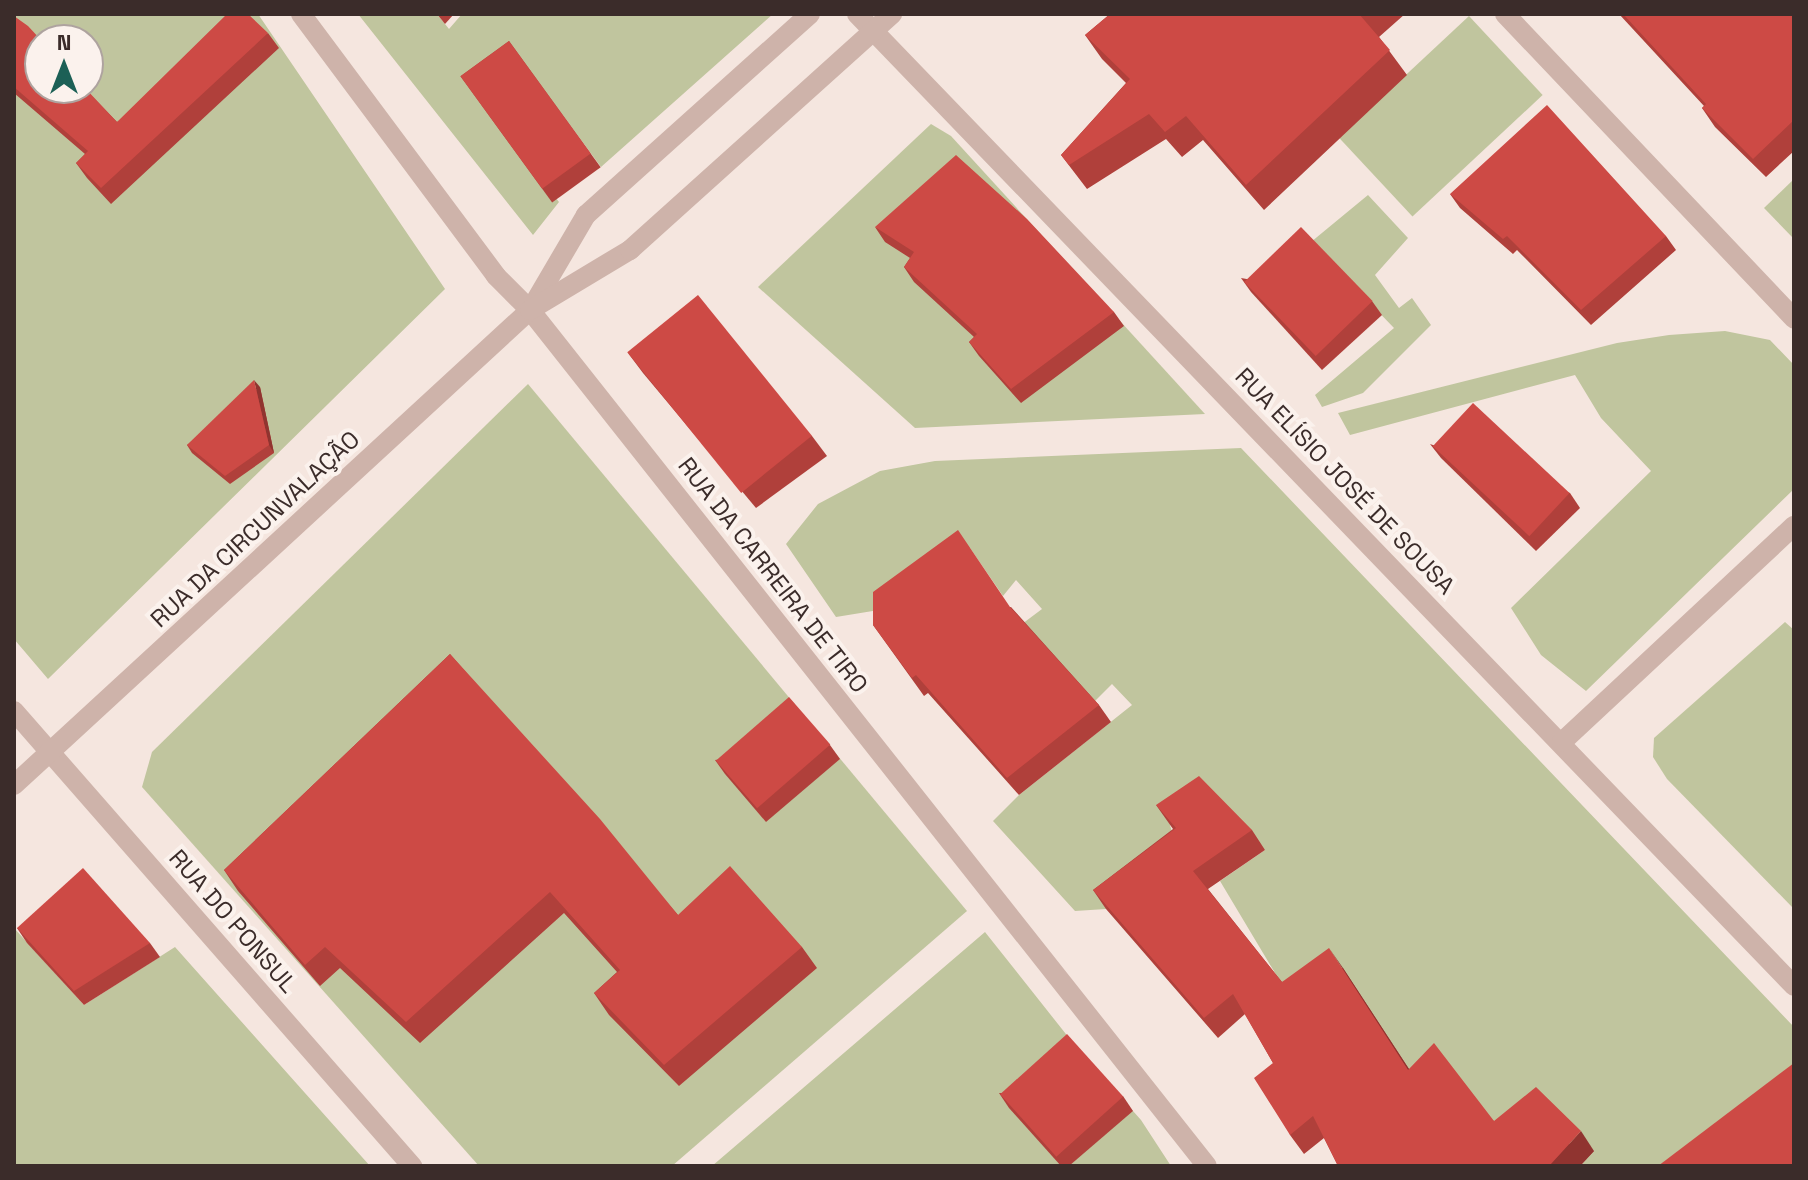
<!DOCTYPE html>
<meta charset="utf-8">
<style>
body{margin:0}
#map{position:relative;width:1808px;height:1180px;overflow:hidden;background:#f5e6df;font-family:"Space Grotesk",sans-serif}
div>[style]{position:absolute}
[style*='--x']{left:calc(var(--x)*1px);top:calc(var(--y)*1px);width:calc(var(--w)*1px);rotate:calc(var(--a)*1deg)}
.green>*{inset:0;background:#c0c59e;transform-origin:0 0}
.street>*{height:20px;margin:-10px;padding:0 10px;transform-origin:10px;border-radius:10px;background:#ceb3aa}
.wall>*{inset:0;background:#b0403b;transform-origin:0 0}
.shaded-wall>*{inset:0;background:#903430}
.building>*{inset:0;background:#cd4a45;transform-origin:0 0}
span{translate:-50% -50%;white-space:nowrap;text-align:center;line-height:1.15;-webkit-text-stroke:8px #fbf2ed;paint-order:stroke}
.street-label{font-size:24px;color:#3b2c2a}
.frame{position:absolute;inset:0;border:16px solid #3b2c2a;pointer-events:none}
.north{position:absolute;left:24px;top:24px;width:80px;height:80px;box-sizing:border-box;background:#fbf2ed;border:2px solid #aea39f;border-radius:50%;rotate:0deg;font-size:22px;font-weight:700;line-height:32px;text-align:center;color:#3b2c2a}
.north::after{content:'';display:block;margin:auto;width:28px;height:36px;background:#1c6056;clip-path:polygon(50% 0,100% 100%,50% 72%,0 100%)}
</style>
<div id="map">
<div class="green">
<i style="clip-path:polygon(evenodd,14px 14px,258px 14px,445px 289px,48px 679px,14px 639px,14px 14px,40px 40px,88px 40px,88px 88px,40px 88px,40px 40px)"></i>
<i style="clip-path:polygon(358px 14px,437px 14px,449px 29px,462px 14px,773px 14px,601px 167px,519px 56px,475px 96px,559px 202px,533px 235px)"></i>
<i style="left:1469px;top:16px;width:108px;height:178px;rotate:47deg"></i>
<i style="clip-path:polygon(931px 124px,951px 136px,1205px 414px,915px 428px,758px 287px)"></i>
<i style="clip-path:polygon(1794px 179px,1794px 239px,1764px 208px)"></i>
<i style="clip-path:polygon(1368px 195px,1408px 238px,1375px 275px,1399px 308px,1412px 298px,1431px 325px,1363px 393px,1322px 407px,1315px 395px,1394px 328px,1311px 242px)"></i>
<i style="clip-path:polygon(1725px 331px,1770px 340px,1794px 365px,1794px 489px,1586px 691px,1541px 655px,1511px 608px,1651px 471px,1601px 418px,1575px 375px,1350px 435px,1338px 413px,1617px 343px,1669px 335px)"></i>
<i style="clip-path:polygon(528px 384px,967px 911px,672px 1166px,479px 1166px,142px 787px,152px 752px)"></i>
<i style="clip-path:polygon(1241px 448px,1794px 1027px,1794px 1094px,1699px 1166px,1580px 1166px,1594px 1150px,1508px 1140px,1394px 1080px,1281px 983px,1220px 881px,1265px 850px,1170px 825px,1179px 855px,1106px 909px,1075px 911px,993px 821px,1019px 795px,1132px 705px,1112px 684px,1094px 702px,1010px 633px,1042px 609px,1016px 580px,1003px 596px,970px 548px,885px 609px,836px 617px,786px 544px,818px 504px,880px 471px,935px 461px)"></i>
<i style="clip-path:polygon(1785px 622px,1794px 630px,1794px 909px,1667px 779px,1653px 757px,1654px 738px)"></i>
<i style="clip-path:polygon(14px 928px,84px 1005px,175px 947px,370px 1166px,14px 1166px)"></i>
<i style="clip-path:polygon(985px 932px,1077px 1048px,1141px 1120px,1171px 1166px,712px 1166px)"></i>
</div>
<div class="street">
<i style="--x:301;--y:14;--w:327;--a:53.3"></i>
<i style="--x:496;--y:276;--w:48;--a:45"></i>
<i style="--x:530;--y:310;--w:1091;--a:51.66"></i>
<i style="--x:857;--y:14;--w:1350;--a:46.05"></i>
<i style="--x:1505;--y:14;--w:420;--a:46.5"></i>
<i style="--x:532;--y:307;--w:107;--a:-59.6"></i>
<i style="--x:586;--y:215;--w:301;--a:-41.9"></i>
<i style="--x:14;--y:711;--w:605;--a:48.82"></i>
<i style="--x:1562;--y:742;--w:317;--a:-43"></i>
<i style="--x:14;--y:785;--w:701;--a:-42.63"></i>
<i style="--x:530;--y:310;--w:117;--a:-31"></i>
<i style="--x:630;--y:250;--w:353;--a:-42"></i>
</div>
<div class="wall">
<i style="clip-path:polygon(437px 14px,454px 14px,445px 24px)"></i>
<i style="clip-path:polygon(1110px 14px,1405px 14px,1379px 37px,1407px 75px,1264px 210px,1203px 140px,1182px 157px,1166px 139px,1087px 189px,1061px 155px,1126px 83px,1102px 59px,1085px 35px)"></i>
<i style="clip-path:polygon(1619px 14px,1794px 14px,1794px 151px,1766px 177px,1715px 127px,1702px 108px,1704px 106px)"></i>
<i style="clip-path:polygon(14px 16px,117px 122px,268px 33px,279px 48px,111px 204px,87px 178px,76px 163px,85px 154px,14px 93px)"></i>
<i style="left:509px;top:41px;width:156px;height:60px;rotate:54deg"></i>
<i style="clip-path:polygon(1450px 194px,1666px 236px,1676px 250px,1591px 325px,1517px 250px,1513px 254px,1460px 208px)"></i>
<i style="clip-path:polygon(875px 227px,1114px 312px,1124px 326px,1021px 403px,979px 356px,969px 342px,974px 337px,914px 282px,904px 267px,910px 258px,885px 242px)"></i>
<i style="clip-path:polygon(1241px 278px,1372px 301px,1382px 315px,1322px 370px,1251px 292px)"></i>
<i style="clip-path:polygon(628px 353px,812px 436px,827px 456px,756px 508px,643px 373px)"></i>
<i style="clip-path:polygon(260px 387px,274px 453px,230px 484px,192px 453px,187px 445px)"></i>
<i style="clip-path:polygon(1430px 444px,1570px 493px,1580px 508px,1536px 551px,1441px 458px)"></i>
<i style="clip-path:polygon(1011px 607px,1099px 705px,1111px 722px,1019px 795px,928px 693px,924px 696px,873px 625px)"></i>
<i style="clip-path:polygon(450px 654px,678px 915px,802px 947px,817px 968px,679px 1086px,609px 1015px,594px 993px,617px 972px,564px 913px,420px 1043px,340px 968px,320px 986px,238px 891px,224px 870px)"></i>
<i style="clip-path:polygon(830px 745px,840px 759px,766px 822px,725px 774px,715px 760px)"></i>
<i style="clip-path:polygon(1156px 805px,1252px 830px,1265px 850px,1208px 889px,1282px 982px,1343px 968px,1409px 1069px,1494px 1121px,1594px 1151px,1580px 1166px,1338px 1166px,1324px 1138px,1304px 1154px,1290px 1135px,1273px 1063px,1245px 1014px,1218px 1038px,1106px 909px,1093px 890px,1173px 829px)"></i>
<i style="clip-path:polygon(17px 928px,150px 943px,160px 957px,84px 1005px,27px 943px)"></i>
<i style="clip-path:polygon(999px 1093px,1123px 1096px,1133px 1111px,1069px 1166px,1061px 1166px,1009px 1108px)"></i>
</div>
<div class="shaded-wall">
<i style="clip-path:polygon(254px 380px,260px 387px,274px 453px,269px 445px)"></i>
<i style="clip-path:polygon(1329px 948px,1343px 968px,1422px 1089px,1408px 1070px)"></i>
<i style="clip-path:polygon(1581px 1131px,1594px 1151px,1580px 1166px,1549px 1166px)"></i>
</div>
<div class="building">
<i style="clip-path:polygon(227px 14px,248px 14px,268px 33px,101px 188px,76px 163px,88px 151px,14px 87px,14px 16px,28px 26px,41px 40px,40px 88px,85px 88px,117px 122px)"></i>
<i style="clip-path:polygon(1110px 14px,1359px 14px,1390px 50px,1246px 185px,1186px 116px,1165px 132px,1149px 114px,1069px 165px,1061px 155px,1130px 79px,1085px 35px)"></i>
<i style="clip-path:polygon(1623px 14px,1794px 14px,1794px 120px,1753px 159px,1702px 108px,1706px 104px)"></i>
<i style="left:509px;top:41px;width:139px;height:60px;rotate:54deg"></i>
<i style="clip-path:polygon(1547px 105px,1666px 236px,1581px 310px,1507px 236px,1503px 239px,1450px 194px)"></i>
<i style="clip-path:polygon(956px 155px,1027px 219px,1114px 312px,1011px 389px,969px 342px,977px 334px,904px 267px,914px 252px,875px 227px)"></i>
<i style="left:1301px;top:227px;width:103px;height:79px;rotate:46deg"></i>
<i style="left:698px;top:295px;width:181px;height:91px;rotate:51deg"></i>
<i style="clip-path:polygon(254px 380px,269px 445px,225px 476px,187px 445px)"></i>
<i style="left:1473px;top:403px;width:132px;height:59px;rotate:43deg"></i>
<i style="clip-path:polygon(958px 530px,1010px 607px,1099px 705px,1007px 778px,916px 675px,912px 678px,873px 625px,873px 592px)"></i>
<i style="clip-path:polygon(450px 654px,600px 819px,678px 915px,730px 866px,802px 947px,664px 1065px,594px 993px,620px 970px,550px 892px,406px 1022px,325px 947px,305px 965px,224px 870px)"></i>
<i style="left:789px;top:697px;width:63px;height:97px;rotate:49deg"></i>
<i style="clip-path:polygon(1199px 776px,1252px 830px,1193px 871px,1282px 982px,1329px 948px,1408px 1070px,1434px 1043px,1494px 1121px,1536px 1087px,1581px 1131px,1549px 1166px,1338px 1166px,1313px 1116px,1290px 1135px,1254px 1078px,1273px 1063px,1233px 994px,1204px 1018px,1093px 890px,1176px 828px,1156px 805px)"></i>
<i style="clip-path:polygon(83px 868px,150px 943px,74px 991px,17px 928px)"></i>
<i style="left:1067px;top:1034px;width:84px;height:90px;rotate:48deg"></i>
<i style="clip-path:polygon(1794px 1063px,1794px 1166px,1658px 1166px)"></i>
</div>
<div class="street-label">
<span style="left:1345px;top:481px;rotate:46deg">RUA ELÍSIO JOSÉ DE SOUSA</span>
<span style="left:255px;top:529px;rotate:-43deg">RUA DA CIRCUNVALAÇÃO</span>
<span style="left:773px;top:575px;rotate:52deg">RUA DA CARREIRA DE TIRO</span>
<span style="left:233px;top:921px;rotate:49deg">RUA DO PONSUL</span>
</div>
<div class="frame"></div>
<div class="north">N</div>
</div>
